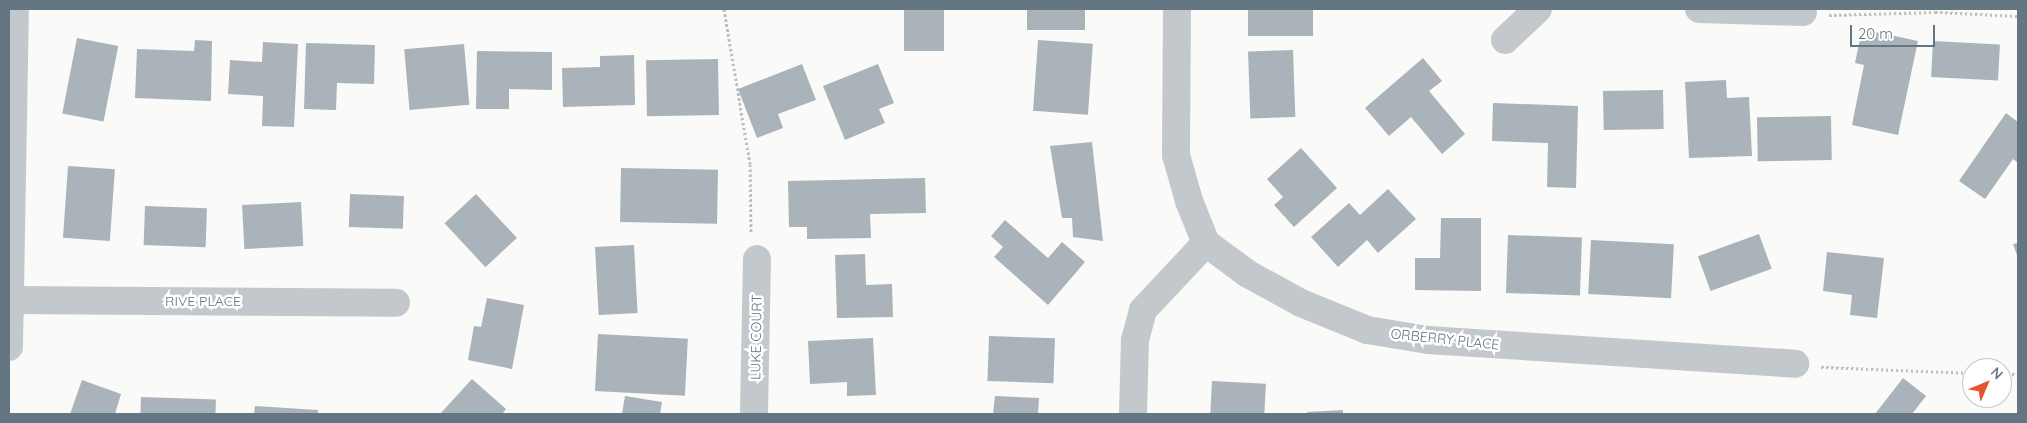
<!DOCTYPE html>
<style>
body{margin:0}
#map{position:relative;width:2027px;height:423px;overflow:hidden;background:#fafaf8;font-family:Quicksand,sans-serif}
div>[style]{position:absolute}
[style*='--x']{left:calc(var(--x)*1px);top:calc(var(--y)*1px);width:calc(var(--w)*1px);rotate:calc(var(--a)*1deg)}
.building>*{inset:0;background:#aab3b9;transform-origin:0 0}
.path>*{height:3px;margin-top:-1.5px;transform-origin:0;background:repeating-linear-gradient(90deg,#bbbfc2 0 2.5px,transparent 0 5px)}
.minor>*{height:28px;margin:-14px;padding:0 14px;transform-origin:14px;border-radius:14px;background:#c3c8cc}
span{translate:-50% -50%;white-space:nowrap;text-align:center;line-height:1.15;-webkit-text-stroke:5px #fff;paint-order:stroke}
.street-label{font-size:14px;color:#657683}
.frame{position:absolute;inset:0;border:10px solid #657683;pointer-events:none}
.north{position:absolute;left:1962px;top:358px;width:50px;height:50px;box-sizing:border-box;background:#fff;border:1px solid #c1c8cd;border-radius:50%;rotate:45deg;font-size:14px;font-weight:700;line-height:20px;text-align:center;color:#657683}
.north::after{content:'';display:block;margin:auto;width:18px;height:22px;background:#e4572e;clip-path:polygon(50% 0,100% 100%,50% 72%,0 100%)}
.scale{position:absolute;left:1850px;top:25px;width:85px;height:22px;box-sizing:border-box;border:2px solid #657683;border-top:0;padding-left:6px;font-size:15px;line-height:18px;white-space:nowrap;color:#657683;-webkit-text-stroke:4px #fff;paint-order:stroke}
</style>
<div id="map">
<div class="building">
<i style="left:904px;top:9px;width:40px;height:42px"></i>
<i style="left:1027px;top:9px;width:58px;height:21px"></i>
<i style="left:1248px;top:9px;width:65px;height:27px"></i>
<i style="clip-path:polygon(1862px 29px,1918px 41px,1898px 135px,1852px 125px,1864px 65px,1855px 63px)"></i>
<i style="left:77px;top:38px;width:42px;height:77px;rotate:11deg"></i>
<i style="clip-path:polygon(195px 40px,212px 41px,211px 101px,135px 98px,137px 49px,194px 51px)"></i>
<i style="left:1038px;top:40px;width:55px;height:71px;rotate:4deg"></i>
<i style="left:1933px;top:41px;width:67px;height:36px;rotate:3deg"></i>
<i style="clip-path:polygon(263px 42px,298px 44px,294px 127px,262px 126px,263px 96px,228px 94px,230px 60px,262px 62px)"></i>
<i style="clip-path:polygon(306px 43px,375px 45px,374px 84px,337px 83px,336px 110px,304px 109px)"></i>
<i style="left:464px;top:44px;width:61px;height:60px;rotate:85deg"></i>
<i style="left:1293px;top:50px;width:67px;height:45px;rotate:88deg"></i>
<i style="clip-path:polygon(477px 51px,552px 52px,552px 90px,509px 89px,509px 109px,476px 109px)"></i>
<i style="clip-path:polygon(634px 55px,635px 105px,563px 107px,562px 68px,600px 67px,600px 56px)"></i>
<i style="clip-path:polygon(1423px 58px,1442px 81px,1429px 91px,1465px 134px,1442px 154px,1411px 117px,1389px 136px,1365px 108px)"></i>
<i style="left:718px;top:59px;width:56px;height:72px;rotate:89deg"></i>
<i style="clip-path:polygon(802px 64px,816px 100px,778px 114px,783px 128px,757px 138px,738px 89px)"></i>
<i style="clip-path:polygon(878px 64px,894px 103px,879px 109px,885px 123px,845px 140px,823px 86px)"></i>
<i style="clip-path:polygon(1726px 80px,1727px 98px,1749px 97px,1752px 156px,1689px 158px,1685px 82px)"></i>
<i style="left:1663px;top:90px;width:39px;height:60px;rotate:89deg"></i>
<i style="clip-path:polygon(1493px 103px,1578px 106px,1576px 188px,1547px 187px,1548px 143px,1492px 141px)"></i>
<i style="clip-path:polygon(2006px 113px,2018px 122px,2018px 163px,2013px 159px,1985px 199px,1959px 181px)"></i>
<i style="left:1831px;top:116px;width:44px;height:74px;rotate:89deg"></i>
<i style="clip-path:polygon(1092px 142px,1103px 241px,1073px 237px,1072px 218px,1062px 218px,1050px 146px)"></i>
<i style="clip-path:polygon(1301px 148px,1337px 188px,1294px 227px,1274px 205px,1283px 197px,1267px 179px)"></i>
<i style="left:68px;top:166px;width:47px;height:72px;rotate:4deg"></i>
<i style="left:621px;top:168px;width:97px;height:54px;rotate:1deg"></i>
<i style="clip-path:polygon(925px 178px,926px 213px,870px 214px,871px 238px,807px 239px,807px 227px,789px 227px,788px 181px)"></i>
<i style="clip-path:polygon(1388px 189px,1416px 219px,1378px 253px,1367px 240px,1338px 267px,1311px 237px,1349px 203px,1360px 215px)"></i>
<i style="left:350px;top:194px;width:54px;height:33px;rotate:2deg"></i>
<i style="left:476px;top:194px;width:60px;height:43px;rotate:47deg"></i>
<i style="left:301px;top:202px;width:44px;height:59px;rotate:87deg"></i>
<i style="left:145px;top:206px;width:62px;height:39px;rotate:2deg"></i>
<i style="clip-path:polygon(1441px 218px,1481px 218px,1481px 291px,1415px 290px,1415px 258px,1440px 258px)"></i>
<i style="clip-path:polygon(1005px 220px,1048px 258px,1062px 242px,1085px 262px,1048px 305px,994px 257px,1003px 247px,991px 236px)"></i>
<i style="left:1759px;top:234px;width:37px;height:65px;rotate:70deg"></i>
<i style="left:1508px;top:235px;width:74px;height:58px;rotate:2deg"></i>
<i style="left:1591px;top:240px;width:83px;height:54px;rotate:3deg"></i>
<i style="clip-path:polygon(2018px 243px,2018px 258px,2013px 244px)"></i>
<i style="left:634px;top:245px;width:68px;height:39px;rotate:87deg"></i>
<i style="clip-path:polygon(1827px 252px,1884px 258px,1877px 318px,1850px 315px,1852px 295px,1823px 291px)"></i>
<i style="clip-path:polygon(865px 254px,866px 285px,892px 284px,893px 317px,837px 318px,835px 255px)"></i>
<i style="clip-path:polygon(487px 298px,524px 305px,512px 369px,468px 360px,474px 326px,481px 327px)"></i>
<i style="left:598px;top:334px;width:90px;height:57px;rotate:3deg"></i>
<i style="left:989px;top:336px;width:66px;height:45px;rotate:2deg"></i>
<i style="clip-path:polygon(873px 338px,876px 395px,847px 396px,847px 382px,810px 384px,808px 341px)"></i>
<i style="clip-path:polygon(1903px 378px,1926px 396px,1912px 414px,1875px 414px)"></i>
<i style="clip-path:polygon(472px 379px,506px 409px,502px 414px,440px 414px)"></i>
<i style="clip-path:polygon(82px 380px,121px 394px,115px 414px,70px 414px)"></i>
<i style="left:1212px;top:381px;width:54px;height:33px;rotate:3deg"></i>
<i style="clip-path:polygon(625px 396px,662px 402px,660px 414px,622px 414px)"></i>
<i style="clip-path:polygon(995px 396px,1039px 398px,1038px 414px,993px 414px)"></i>
<i style="left:141px;top:397px;width:75px;height:17px;rotate:2deg"></i>
<i style="clip-path:polygon(255px 406px,318px 410px,318px 414px,254px 414px)"></i>
<i style="clip-path:polygon(1343px 410px,1343px 414px,1308px 414px,1307px 412px)"></i>
</div>
<div class="path">
<i style="--x:724;--y:9;--w:157;--a:80.5"></i>
<i style="--x:750;--y:164;--w:68;--a:89.2"></i>
<i style="--x:1829;--y:15;--w:106;--a:-1.6"></i>
<i style="--x:1935;--y:12;--w:83;--a:2.8"></i>
<i style="--x:1821;--y:367;--w:151;--a:2.3"></i>
<i style="--x:2002;--y:372;--w:16;--a:11"></i>
</div>
<div class="minor">
<i style="--x:1177;--y:9;--w:146;--a:90.4"></i>
<i style="--x:1176;--y:155;--w:48;--a:74.2"></i>
<i style="--x:1189;--y:201;--w:45;--a:68"></i>
<i style="--x:1206;--y:243;--w:52;--a:36.4"></i>
<i style="--x:1248;--y:274;--w:60;--a:28.7"></i>
<i style="--x:1301;--y:303;--w:71;--a:22.2"></i>
<i style="--x:1367;--y:330;--w:62;--a:9.3"></i>
<i style="--x:1428;--y:340;--w:368;--a:3.7"></i>
<i style="--x:1699;--y:9;--w:104;--a:1.7"></i>
<i style="--x:1505;--y:40;--w:45;--a:-43.2"></i>
<i style="--x:10;--y:300;--w:386;--a:0.4"></i>
<i style="--x:9;--y:347;--w:338;--a:-89"></i>
<i style="--x:754;--y:414;--w:155;--a:-88.9"></i>
<i style="--x:1133;--y:414;--w:74;--a:-88.5"></i>
<i style="--x:1135;--y:340;--w:31;--a:-75"></i>
<i style="--x:1143;--y:310;--w:92;--a:-46.8"></i>
</div>
<div class="street-label">
<span style="left:203px;top:301px">RIVE PLACE</span>
<span style="left:756px;top:337px;rotate:-89deg">LUKE COURT</span>
<span style="left:1445px;top:339px;rotate:6deg">ORBERRY PLACE</span>
</div>
<div class="frame"></div>
<div class="north">N</div>
<div class="scale">20 m</div>
</div>
